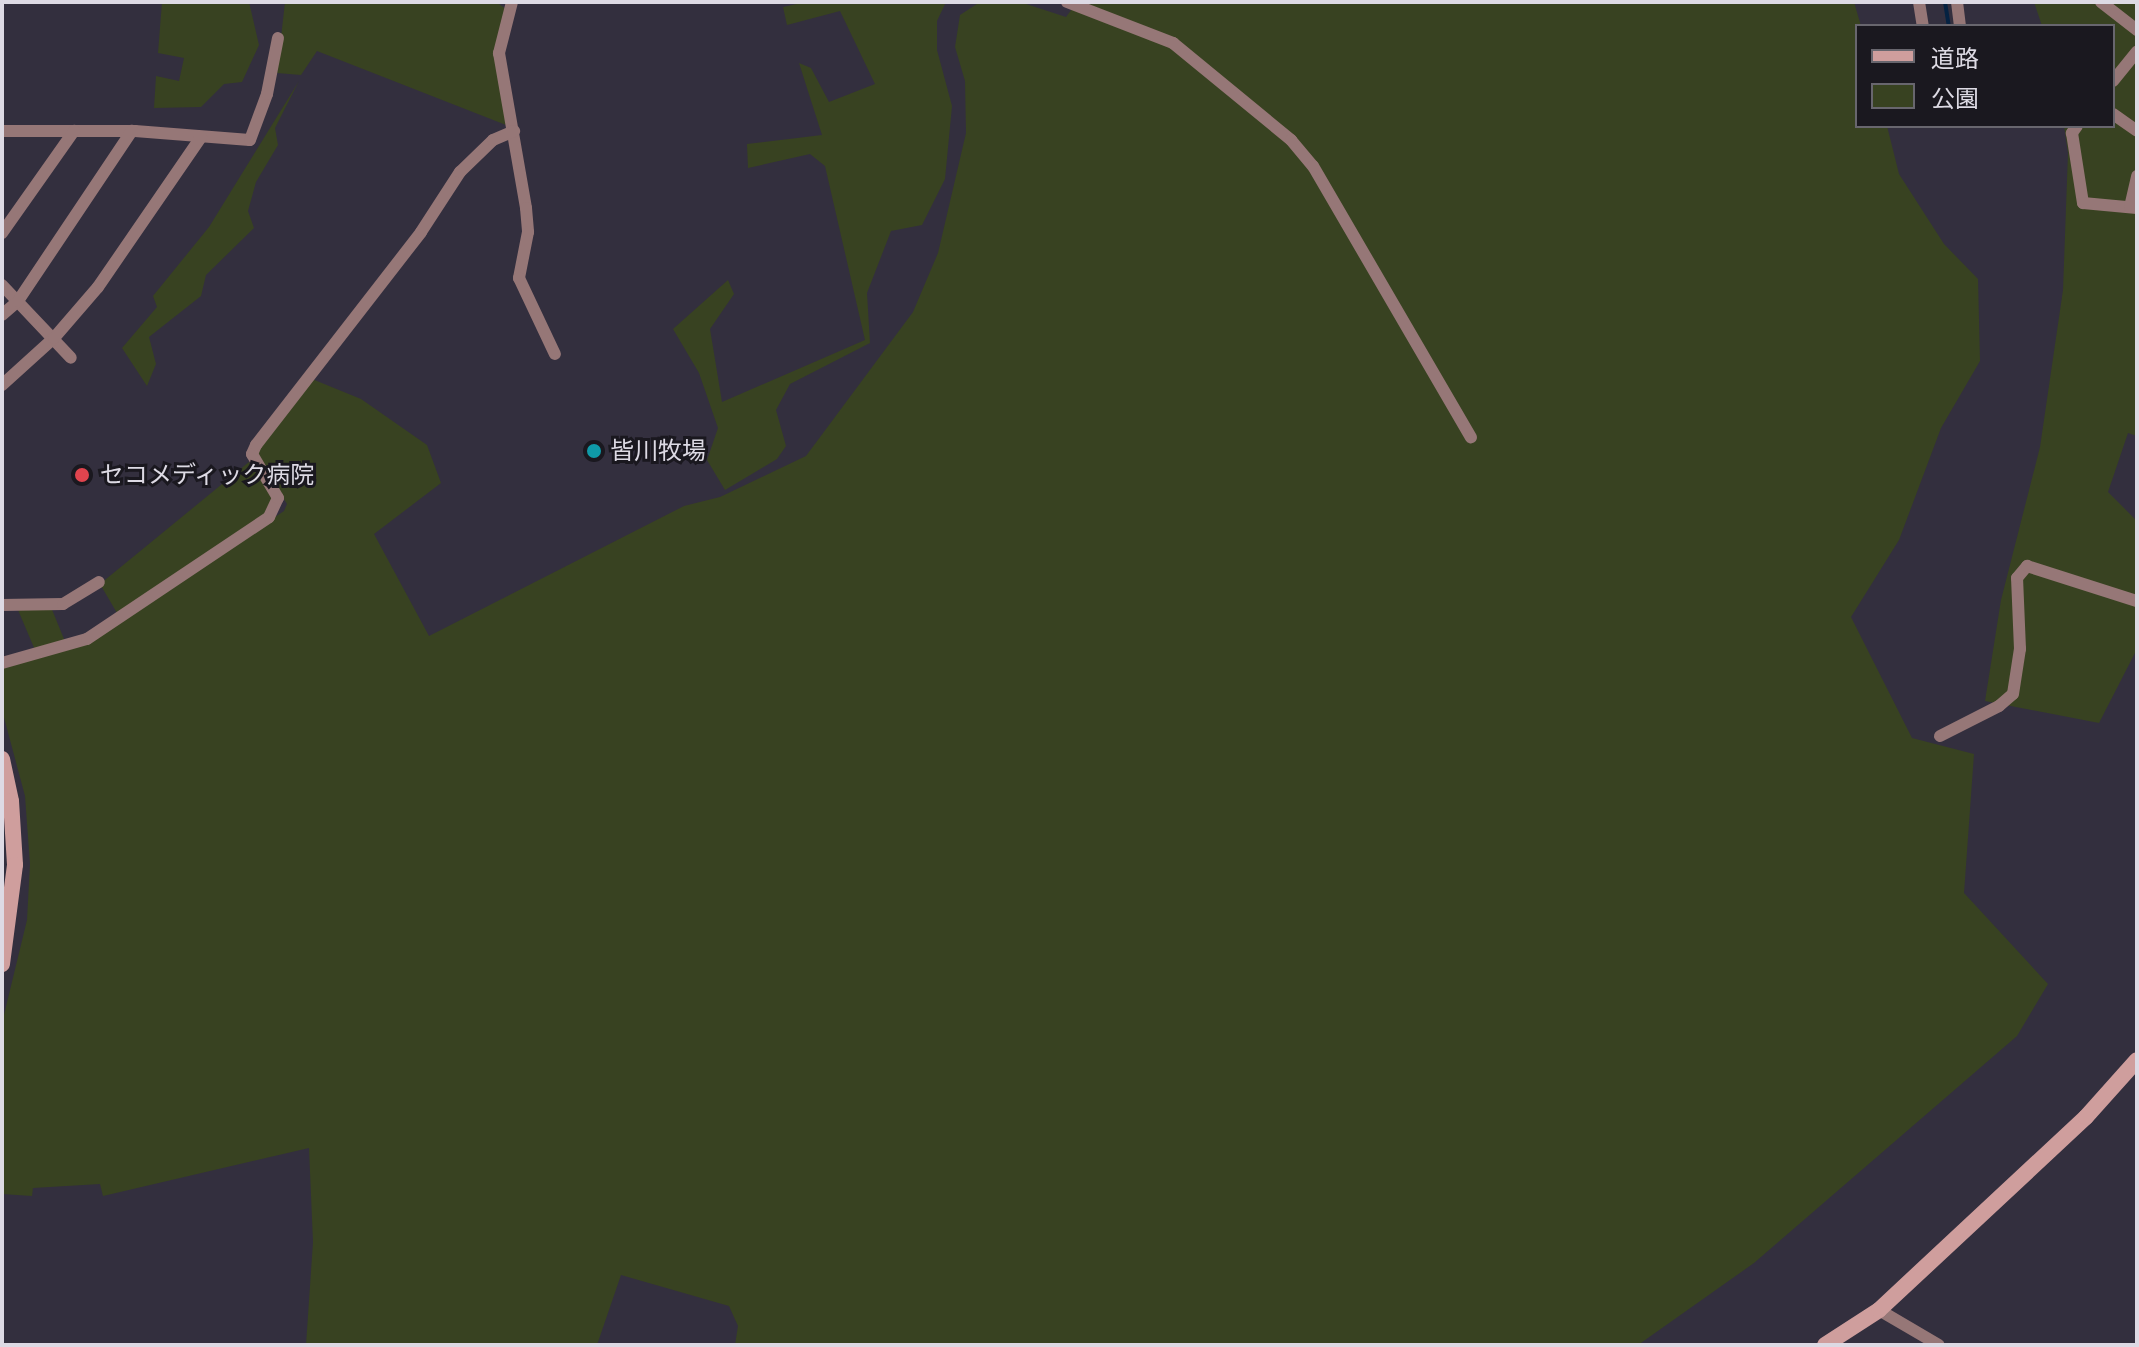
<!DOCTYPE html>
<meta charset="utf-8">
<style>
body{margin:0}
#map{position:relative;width:2139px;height:1347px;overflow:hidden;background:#332f3e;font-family:"IBM Plex Serif","Noto Sans JP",serif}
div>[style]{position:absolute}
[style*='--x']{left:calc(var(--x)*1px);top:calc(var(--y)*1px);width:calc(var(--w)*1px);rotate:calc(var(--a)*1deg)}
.green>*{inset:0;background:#384221}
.stream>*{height:4px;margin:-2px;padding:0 2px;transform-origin:2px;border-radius:2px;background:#052242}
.street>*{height:12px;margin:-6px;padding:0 6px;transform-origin:6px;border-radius:6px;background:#967777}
.secondary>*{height:16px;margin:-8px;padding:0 8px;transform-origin:8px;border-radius:8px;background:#cf9e9d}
.dots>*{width:22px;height:22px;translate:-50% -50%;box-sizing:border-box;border:4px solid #1a181f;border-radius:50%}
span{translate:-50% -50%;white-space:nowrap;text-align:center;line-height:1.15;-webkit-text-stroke:6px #1a181f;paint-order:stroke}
.poi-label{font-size:24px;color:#dddae4}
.left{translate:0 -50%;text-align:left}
.frame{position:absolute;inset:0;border:4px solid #dddae4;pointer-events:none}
.legend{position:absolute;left:1855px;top:24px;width:260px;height:104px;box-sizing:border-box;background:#1a181f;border:2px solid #68666e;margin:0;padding:10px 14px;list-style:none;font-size:24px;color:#dddae4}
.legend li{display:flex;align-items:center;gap:16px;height:40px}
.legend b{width:40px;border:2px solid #68666e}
</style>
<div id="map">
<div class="green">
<i style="clip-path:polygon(162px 2px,249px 2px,259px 45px,242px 82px,224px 84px,201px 107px,154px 108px,156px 76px,179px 81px,184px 58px,158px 53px)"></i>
<i style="clip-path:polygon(285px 2px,496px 2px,506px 9px,498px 37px,506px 125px,317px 51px,301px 75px,277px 73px)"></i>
<i style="clip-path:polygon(806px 2px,946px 2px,937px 21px,937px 50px,952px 106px,945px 179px,922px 225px,891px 231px,867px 293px,870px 343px,790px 384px,776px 410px,786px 446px,777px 459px,725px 490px,707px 460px,718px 428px,699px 373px,673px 329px,728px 280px,734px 294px,710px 329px,722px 402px,865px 340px,825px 166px,810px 154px,748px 168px,747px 144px,822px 135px,799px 63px,811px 68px,829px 102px,875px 84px,840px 11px,787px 25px,783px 7px)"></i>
<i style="clip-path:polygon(980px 2px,1020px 2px,1066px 17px,1077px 2px,1854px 2px,1861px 26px,1857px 126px,1887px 126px,1899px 174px,1944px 244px,1978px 279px,1980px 361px,1941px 428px,1899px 540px,1851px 617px,1912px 738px,1974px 754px,1964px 893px,2048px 984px,2017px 1036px,1754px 1263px,1638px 1345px,735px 1345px,738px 1326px,729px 1306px,621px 1275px,597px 1345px,306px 1345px,313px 1242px,309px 1148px,103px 1196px,100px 1184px,33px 1188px,32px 1196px,2px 1194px,2px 1023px,27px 920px,30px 864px,25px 796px,2px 710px,2px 669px,89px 641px,284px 511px,287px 504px,256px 453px,312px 379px,361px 399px,427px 445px,441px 483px,374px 534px,429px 636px,684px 506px,720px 497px,806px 456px,913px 312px,938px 253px,966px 133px,965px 81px,955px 47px,960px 15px)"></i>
<i style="clip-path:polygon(2034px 2px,2137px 2px,2137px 436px,2128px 433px,2108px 492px,2137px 521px,2137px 649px,2099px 723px,1985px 701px,2001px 600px,2040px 447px,2063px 290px,2068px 153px,2064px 126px,2113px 126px,2113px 26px,2042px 26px)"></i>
<i style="clip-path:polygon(299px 81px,275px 128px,278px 145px,256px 182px,248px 211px,254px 228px,206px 275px,201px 296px,149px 337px,156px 364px,147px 386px,122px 348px,157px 307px,153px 296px,209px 227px)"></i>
<i style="clip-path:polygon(249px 462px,274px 497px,267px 512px,117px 613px,100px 584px)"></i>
<i style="clip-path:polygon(51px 607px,66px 644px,35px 650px,18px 610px)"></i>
</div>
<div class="stream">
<i style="--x:1945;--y:2;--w:24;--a:81"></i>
</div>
<div class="street">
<i style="--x:512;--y:2;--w:53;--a:104.3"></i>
<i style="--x:499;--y:53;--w:157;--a:80.1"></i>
<i style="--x:526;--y:208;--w:24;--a:85"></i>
<i style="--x:528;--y:232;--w:47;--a:101.1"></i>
<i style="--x:519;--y:278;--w:84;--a:64.7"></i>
<i style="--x:1067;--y:2;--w:114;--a:21.1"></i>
<i style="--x:1173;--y:43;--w:153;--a:39.4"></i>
<i style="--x:1291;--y:140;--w:34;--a:50"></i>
<i style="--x:1313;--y:166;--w:314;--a:59.8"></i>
<i style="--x:1919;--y:2;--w:24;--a:81"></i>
<i style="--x:1957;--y:2;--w:24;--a:83"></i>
<i style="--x:2101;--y:2;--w:46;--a:37.9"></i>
<i style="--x:2113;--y:81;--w:38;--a:-51"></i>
<i style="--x:2113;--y:114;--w:29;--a:35"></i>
<i style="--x:2077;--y:126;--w:9;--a:126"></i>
<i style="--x:2072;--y:133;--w:71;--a:81.1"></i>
<i style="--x:2083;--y:203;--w:54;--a:5.3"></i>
<i style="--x:2;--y:131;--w:133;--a:0"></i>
<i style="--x:135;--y:131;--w:115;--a:4.5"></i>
<i style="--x:250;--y:140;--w:49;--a:-69.7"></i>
<i style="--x:267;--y:94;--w:57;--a:-78.9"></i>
<i style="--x:2130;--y:207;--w:32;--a:-77"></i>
<i style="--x:2;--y:233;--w:125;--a:-54.8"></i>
<i style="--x:2;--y:285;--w:100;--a:46.6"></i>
<i style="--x:2;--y:315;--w:21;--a:-41"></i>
<i style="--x:18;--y:301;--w:205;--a:-56.2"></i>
<i style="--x:2;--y:385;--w:70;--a:-42.1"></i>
<i style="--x:54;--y:338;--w:67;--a:-49.2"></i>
<i style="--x:98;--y:287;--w:182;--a:-55.5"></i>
<i style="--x:2;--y:605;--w:61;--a:-0.9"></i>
<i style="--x:63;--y:604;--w:42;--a:-31.4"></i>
<i style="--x:2;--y:663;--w:88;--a:-15.8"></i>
<i style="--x:87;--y:639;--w:219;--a:-33.8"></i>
<i style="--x:269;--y:517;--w:21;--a:-65"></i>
<i style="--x:278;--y:498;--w:51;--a:-120.6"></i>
<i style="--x:252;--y:454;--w:10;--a:-66"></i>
<i style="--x:256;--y:445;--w:269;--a:-52.2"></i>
<i style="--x:421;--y:232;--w:72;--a:-57"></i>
<i style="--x:460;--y:172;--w:46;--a:-44.1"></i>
<i style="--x:493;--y:140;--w:23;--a:-23"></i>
<i style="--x:1940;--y:736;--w:66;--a:-27"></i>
<i style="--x:1999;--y:706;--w:18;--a:-41"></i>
<i style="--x:2013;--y:694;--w:46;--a:-81.2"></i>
<i style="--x:2020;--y:649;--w:71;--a:-92.4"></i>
<i style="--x:2017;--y:578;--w:16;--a:-50"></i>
<i style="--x:2027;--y:566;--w:115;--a:17.7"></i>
<i style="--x:1879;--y:1310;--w:69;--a:30.3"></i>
</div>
<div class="secondary">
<i style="--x:2;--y:759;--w:43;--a:77.9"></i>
<i style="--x:11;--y:801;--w:64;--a:86.4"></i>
<i style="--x:15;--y:865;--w:100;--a:97.5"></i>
<i style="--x:1825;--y:1345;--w:64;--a:-32.9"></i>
<i style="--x:1879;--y:1310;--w:283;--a:-43"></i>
<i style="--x:2086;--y:1117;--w:76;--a:-48.2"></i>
</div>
<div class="dots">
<i style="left:594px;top:451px;background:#0f9aa8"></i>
<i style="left:82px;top:475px;background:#e0444e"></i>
</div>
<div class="poi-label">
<span class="left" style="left:610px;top:451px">皆川牧場</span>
<span class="left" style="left:100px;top:475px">セコメディック病院</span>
</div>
<div class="frame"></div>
<ul class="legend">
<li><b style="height:10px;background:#cf9e9d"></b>道路</li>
<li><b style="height:22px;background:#384221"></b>公園</li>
</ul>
</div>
